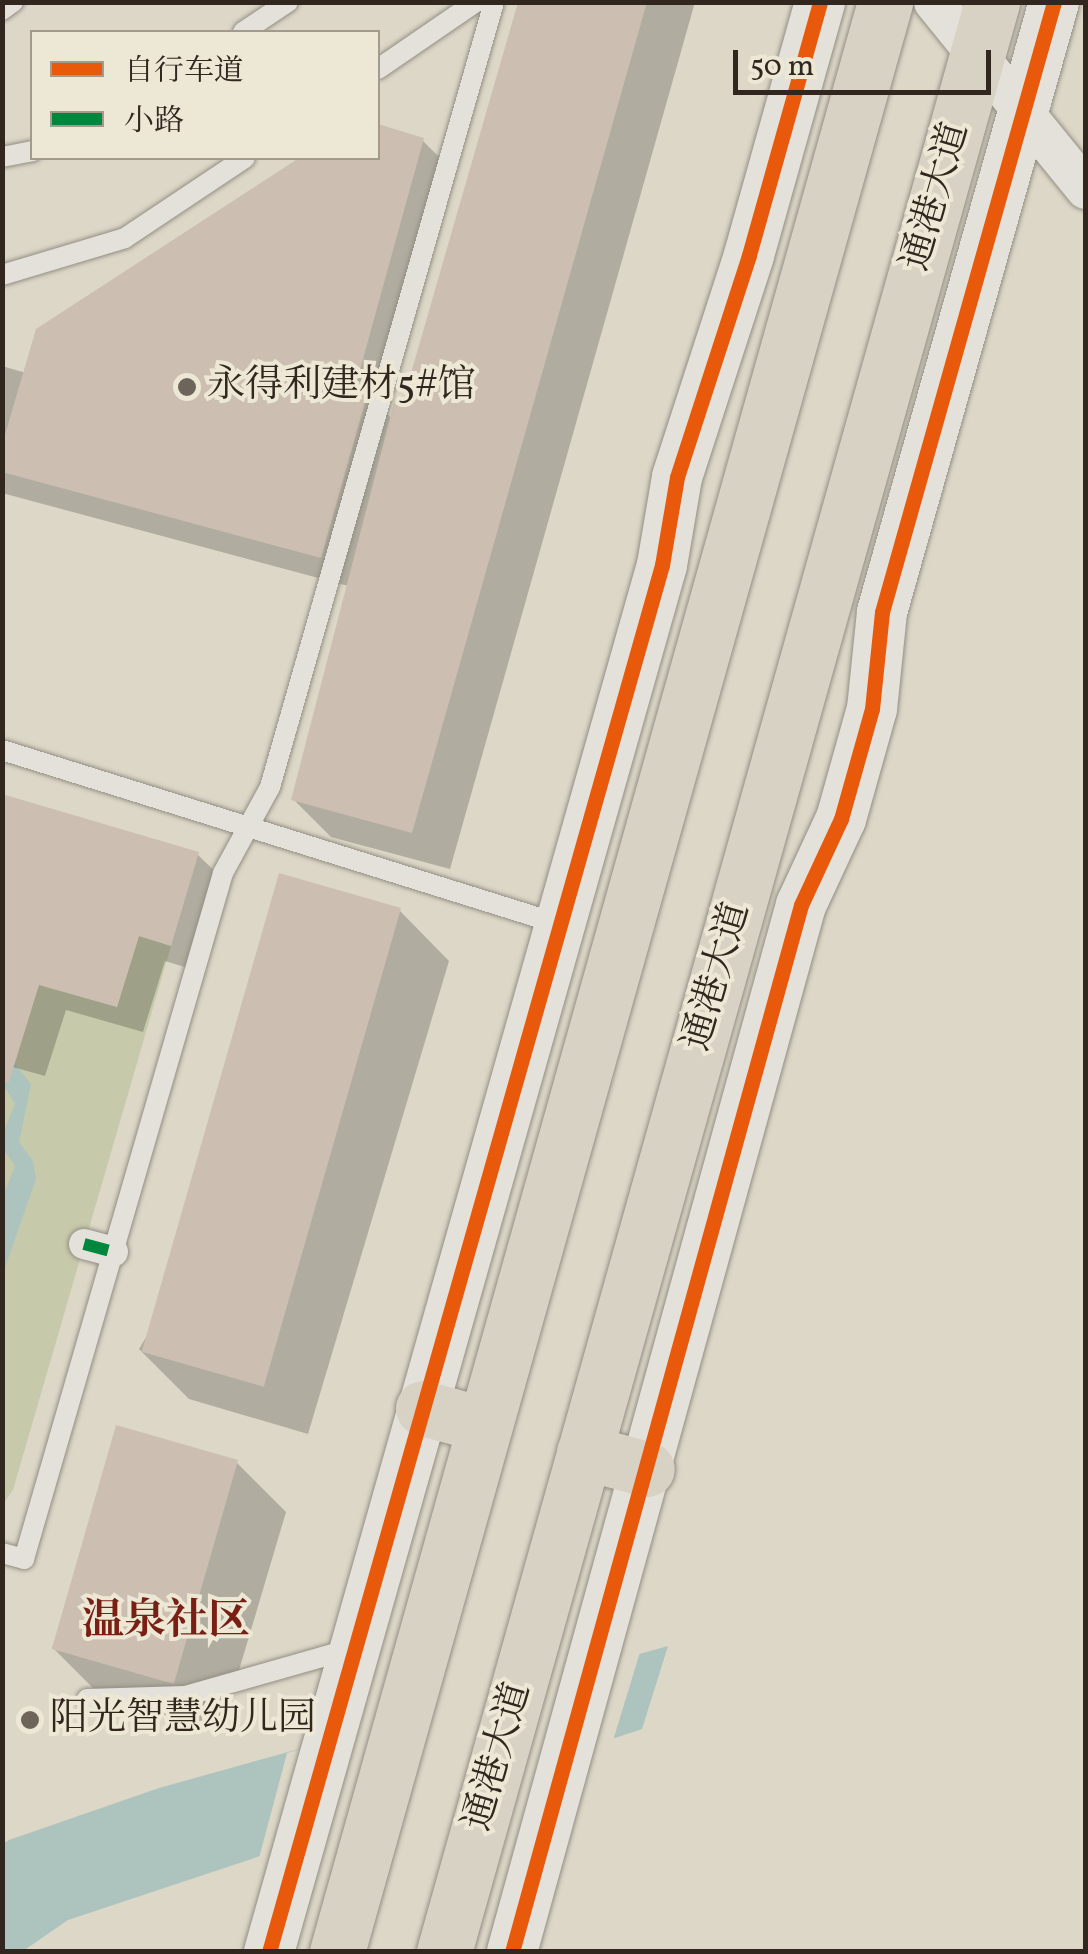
<!DOCTYPE html>
<meta charset="utf-8">
<style>
body{margin:0}
#map{position:relative;width:1088px;height:1954px;overflow:hidden;background:#dcd7c7;font-family:Vollkorn,"Noto Serif SC",serif}
div>[style]{position:absolute}
[style*='--x']{left:calc(var(--x)*1px);top:calc(var(--y)*1px);width:calc(var(--w)*1px);rotate:calc(var(--a)*1deg)}
.green>*{inset:0;background:#c6caaa}
.water>*{inset:0;background:#acc3be}
.pier>*{inset:0;background:#dcd7c7}
.shadow>*{inset:0;background:#0003}
.building>*{inset:0;background:#ccbfb1;transform-origin:0 0}
.roads{filter:drop-shadow(0 0 2px #938e84) drop-shadow(0 0 2px #938e84)}
.service>*{height:20px;margin:-10px;padding:0 10px;transform-origin:10px;border-radius:10px;background:#e4e1da}
.pedestrian>*{height:30px;margin:-15px;padding:0 15px;transform-origin:15px;border-radius:15px;background:#e4e1da}
.minor>*{height:40px;margin:-20px;padding:0 20px;transform-origin:20px;border-radius:20px;background:#e4e1da}
.tertiary>*{height:50px;margin:-25px;padding:0 25px;transform-origin:25px;border-radius:25px;background:#e4e1da}
.primary>*{height:55px;margin:-27.5px;padding:0 27.5px;transform-origin:27.5px;border-radius:27.5px;background:#d8d2c5}
.quiet>*{height:12px;margin-top:-6px;transform-origin:0;background:repeating-linear-gradient(90deg,#00873e 0 25px,transparent 0 37px)}
.cycleway>*{height:15px;margin:-7.5px;padding:0 7.5px;transform-origin:7.5px;border-radius:7.5px;background:#e8590c}
.dots>*{width:28px;height:28px;translate:-50% -50%;box-sizing:border-box;border:5px solid #ede8d5;border-radius:50%}
span{translate:-50% -50%;white-space:nowrap;text-align:center;line-height:1.15;-webkit-text-stroke:8px #ede8d5;paint-order:stroke}
.street-label{font-size:38px;color:#31271f}
.poi-label{font-size:38px;color:#31271f}
.left{translate:0 -50%;text-align:left}
.quarter-label{font-size:42px;color:#7a1f14;font-weight:700}
.frame{position:absolute;inset:0;border:5px solid #31271f;pointer-events:none}
.legend{position:absolute;left:30px;top:30px;width:350px;height:130px;box-sizing:border-box;background:#ede8d5;border:2px solid #a29b8c;margin:0;padding:12px 18px;list-style:none;font-size:30px;color:#31271f}
.legend li{display:flex;align-items:center;gap:20px;height:50px}
.legend b{width:50px;border:2px solid #a29b8c}
.scale{position:absolute;left:733px;top:50px;width:258px;height:45px;box-sizing:border-box;border:5px solid #31271f;border-top:0;padding-left:12px;font-size:30px;line-height:35px;white-space:nowrap;color:#31271f;-webkit-text-stroke:8px #ede8d5;paint-order:stroke}
</style>
<div id="map">
<div class="green">
<i style="clip-path:polygon(139px 936px,171px 946px,13px 1490px,3px 1504px,3px 974px,117px 1007px)"></i>
</div>
<div class="water">
<i style="clip-path:polygon(3px 1050px,31px 1084px,19px 1142px,33px 1161px,36px 1179px,3px 1273px,2px 1199px,15px 1166px,3px 1148px,3px 1133px,15px 1104px,3px 1085px)"></i>
<i style="clip-path:polygon(668px 1646px,642px 1729px,68px 1920px,23px 1951px,3px 1952px,3px 1844px,9px 1840px,159px 1788px)"></i>
</div>
<div class="pier">
<i style="clip-path:polygon(641px 1649px,612px 1744px,258px 1862px,287px 1753px)"></i>
</div>
<div class="shadow">
<i style="clip-path:polygon(521px 2px,695px 2px,450px 869px,331px 837px,293px 799px,352px 587px,2px 493px,2px 366px,26px 373px,38px 331px,304px 158px,378px 158px,378px 127px,423px 141px,454px 172px,387px 413px,392px 419px,404px 405px)"></i>
<i style="clip-path:polygon(2px 796px,198px 855px,225px 881px,198px 971px,165px 961px,143px 1032px,66px 1010px,45px 1076px,2px 1064px)"></i>
<i style="clip-path:polygon(400px 911px,449px 961px,308px 1434px,189px 1399px,139px 1349px)"></i>
<i style="clip-path:polygon(236px 1462px,286px 1512px,221px 1731px,102px 1697px,52px 1647px)"></i>
</div>
<div class="building">
<i style="clip-path:polygon(518px 2px,647px 2px,412px 833px,291px 800px,395px 399px,403px 401px)"></i>
<i style="clip-path:polygon(378px 124px,424px 138px,355px 388px,368px 392px,321px 558px,2px 472px,2px 445px,36px 329px,299px 158px,378px 158px)"></i>
<i style="clip-path:polygon(2px 794px,199px 852px,171px 946px,139px 936px,117px 1007px,39px 985px,9px 1082px,2px 1081px)"></i>
<i style="left:279px;top:873px;width:127px;height:498px;rotate:16deg"></i>
<i style="left:116px;top:1425px;width:127px;height:233px;rotate:16deg"></i>
</div>
<div class="roads">
<div class="service">
<i style="--x:2;--y:10;--w:14;--a:-36"></i>
<i style="--x:243;--y:32;--w:54;--a:-33.7"></i>
<i style="--x:378;--y:69;--w:119;--a:-34.4"></i>
<i style="--x:2;--y:157;--w:31;--a:-11"></i>
<i style="--x:2;--y:275;--w:128;--a:-16.7"></i>
<i style="--x:125;--y:238;--w:144;--a:-33.7"></i>
<i style="--x:2;--y:750;--w:584;--a:17.35"></i>
<i style="--x:2;--y:1553;--w:23;--a:15"></i>
<i style="--x:24;--y:1559;--w:714;--a:-73.82"></i>
<i style="--x:223;--y:873;--w:98;--a:-61.3"></i>
<i style="--x:270;--y:787;--w:816;--a:-74.07"></i>
<i style="--x:87;--y:1699;--w:98;--a:-1.8"></i>
<i style="--x:185;--y:1696;--w:175;--a:-15.9"></i>
</div>
<div class="pedestrian">
<i style="--x:84;--y:1244;--w:30;--a:15"></i>
</div>
<div class="minor">
<i style="--x:934;--y:2;--w:241;--a:50.9"></i>
</div>
<div class="tertiary">
<i style="--x:269;--y:1952;--w:1442;--a:-74.18"></i>
<i style="--x:662;--y:565;--w:89;--a:-80.3"></i>
<i style="--x:677;--y:477;--w:233;--a:-72"></i>
<i style="--x:749;--y:255;--w:263;--a:-74.3"></i>
<i style="--x:512;--y:1952;--w:1086;--a:-74.57"></i>
<i style="--x:801;--y:905;--w:95;--a:-65.1"></i>
<i style="--x:841;--y:819;--w:114;--a:-74.3"></i>
<i style="--x:872;--y:709;--w:98;--a:-84.1"></i>
<i style="--x:882;--y:612;--w:634;--a:-74.25"></i>
</div>
<div class="primary">
<i style="--x:423;--y:1408;--w:64;--a:15.3"></i>
<i style="--x:584;--y:1452;--w:65;--a:15.1"></i>
<i style="--x:337;--y:1952;--w:2026;--a:-74.3"></i>
<i style="--x:444;--y:1952;--w:2026;--a:-74.3"></i>
</div>
</div>
<div class="quiet">
<i style="--x:84;--y:1244;--w:30;--a:15"></i>
</div>
<div class="cycleway">
<i style="--x:269;--y:1952;--w:1442;--a:-74.18"></i>
<i style="--x:662;--y:565;--w:89;--a:-80.3"></i>
<i style="--x:677;--y:477;--w:233;--a:-72"></i>
<i style="--x:749;--y:255;--w:263;--a:-74.3"></i>
<i style="--x:512;--y:1952;--w:1086;--a:-74.57"></i>
<i style="--x:801;--y:905;--w:95;--a:-65.1"></i>
<i style="--x:841;--y:819;--w:114;--a:-74.3"></i>
<i style="--x:872;--y:709;--w:98;--a:-84.1"></i>
<i style="--x:882;--y:612;--w:634;--a:-74.25"></i>
</div>
<div class="dots">
<i style="left:187px;top:387px;background:#6d655a"></i>
<i style="left:30px;top:1720px;background:#6d655a"></i>
</div>
<div class="street-label">
<span style="left:937px;top:197px;rotate:-74deg">通港大道</span>
<span style="left:718px;top:977px;rotate:-74deg">通港大道</span>
<span style="left:499px;top:1757px;rotate:-74deg">通港大道</span>
</div>
<div class="poi-label">
<span class="left" style="left:207px;top:387px">永得利建材5#馆</span>
<span class="left" style="left:50px;top:1720px">阳光智慧幼儿园</span>
</div>
<div class="quarter-label">
<span style="left:166px;top:1623px">温泉社区</span>
</div>
<div class="frame"></div>
<ul class="legend">
<li><b style="height:12px;background:#e8590c"></b>自行车道</li>
<li><b style="height:12px;background:#00873e"></b>小路</li>
</ul>
<div class="scale">50 m</div>
</div>
